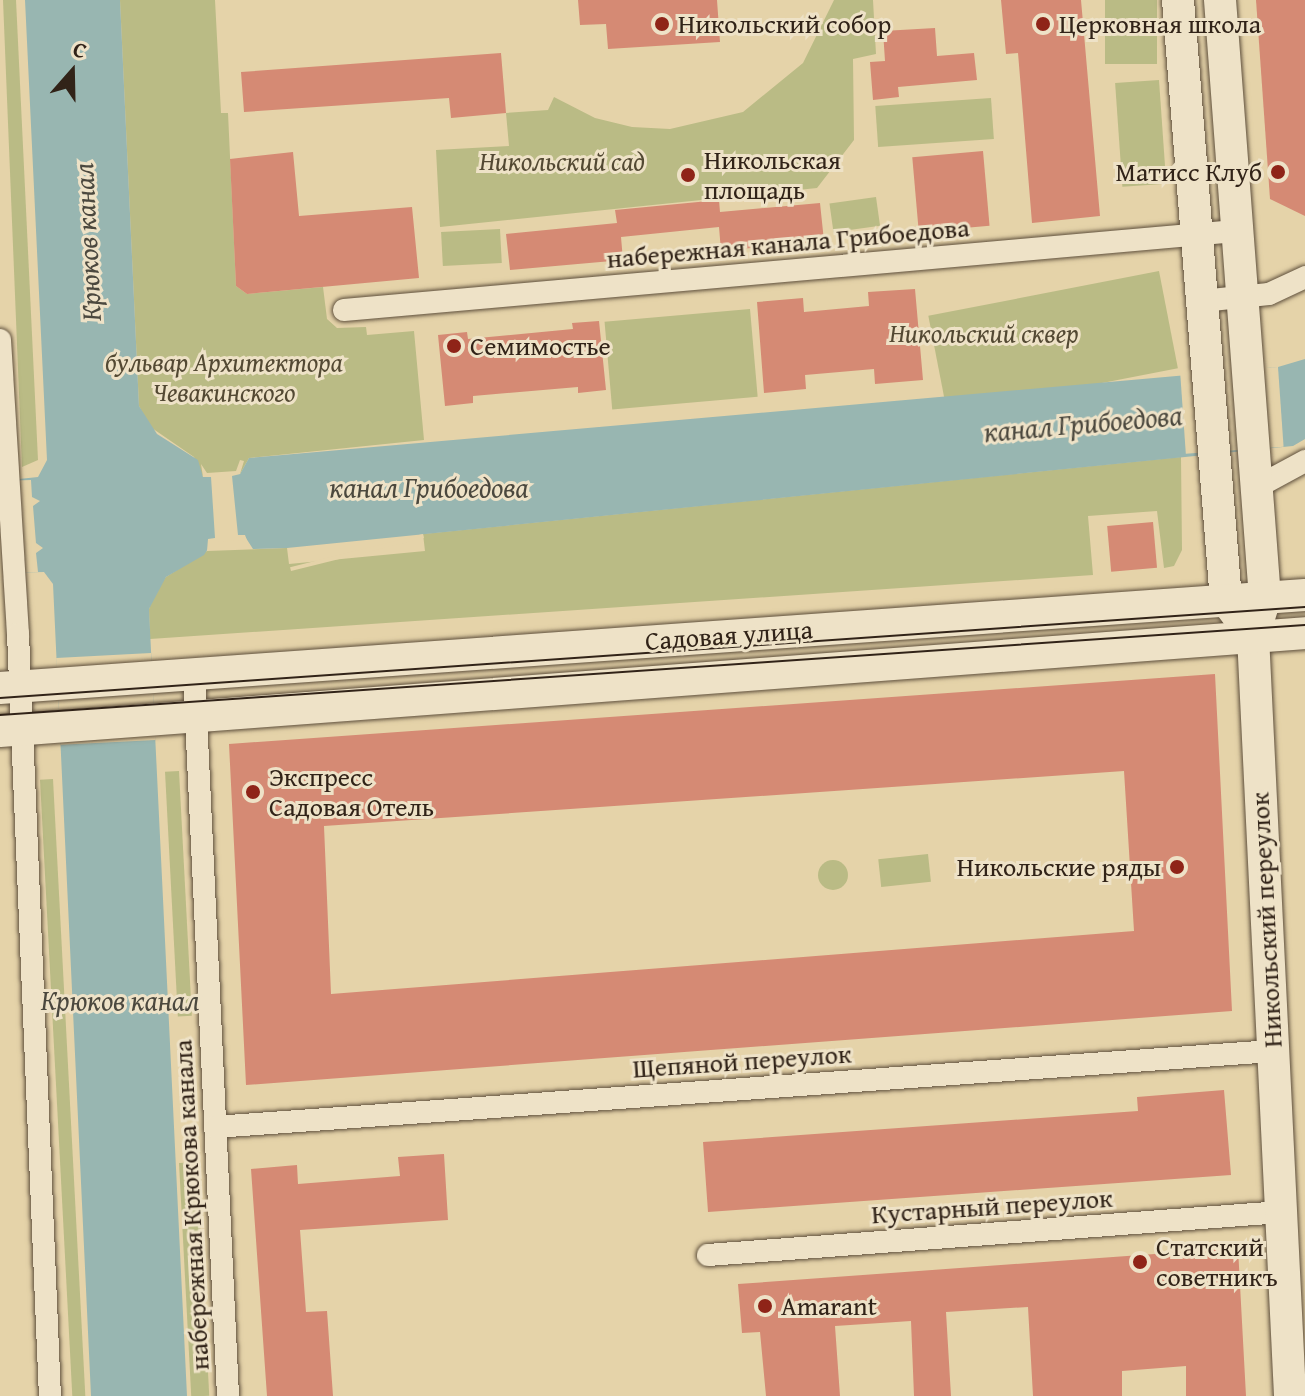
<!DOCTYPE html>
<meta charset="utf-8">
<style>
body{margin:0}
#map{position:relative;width:1305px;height:1396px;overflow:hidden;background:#e5d3a9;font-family:"Gentium Book Plus",serif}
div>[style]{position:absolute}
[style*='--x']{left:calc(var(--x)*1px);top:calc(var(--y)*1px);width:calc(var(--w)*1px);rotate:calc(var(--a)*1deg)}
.green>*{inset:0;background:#babb85;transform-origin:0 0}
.round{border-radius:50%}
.water>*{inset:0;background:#98b6b1}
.pier>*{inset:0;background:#e5d3a9;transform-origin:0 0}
.building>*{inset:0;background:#d58a74;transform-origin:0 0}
.roads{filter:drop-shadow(0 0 2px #5e4f3c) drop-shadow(0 0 2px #5e4f3c)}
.street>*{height:22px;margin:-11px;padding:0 11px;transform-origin:11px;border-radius:11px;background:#eee2c7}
.secondary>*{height:32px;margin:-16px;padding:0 16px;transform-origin:16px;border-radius:16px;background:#eee2c7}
.tram>*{height:2px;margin:-1px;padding:0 1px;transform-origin:1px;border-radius:1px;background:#312318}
.dots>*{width:22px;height:22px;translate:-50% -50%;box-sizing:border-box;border:4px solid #eee2c7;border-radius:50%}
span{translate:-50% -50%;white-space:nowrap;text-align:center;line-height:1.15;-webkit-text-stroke:6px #eee2c7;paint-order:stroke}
.poi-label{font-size:26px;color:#312318}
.left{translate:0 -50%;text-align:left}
.right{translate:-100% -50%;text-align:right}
.park-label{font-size:26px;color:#534933;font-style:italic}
.street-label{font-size:26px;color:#312318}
.water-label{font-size:28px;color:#4b483e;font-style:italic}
.north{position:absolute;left:32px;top:32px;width:80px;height:80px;-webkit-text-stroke:6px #eee2c7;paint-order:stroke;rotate:20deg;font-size:22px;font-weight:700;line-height:32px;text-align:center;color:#312318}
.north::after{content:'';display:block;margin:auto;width:28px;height:36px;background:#312318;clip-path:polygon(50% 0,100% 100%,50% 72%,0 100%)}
</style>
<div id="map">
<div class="green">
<i style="clip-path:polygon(3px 0,16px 0,38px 460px,22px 467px)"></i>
<i style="clip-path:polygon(120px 0,215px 0,221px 113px,228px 113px,236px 286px,247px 294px,323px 287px,327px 319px,337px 328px,366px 327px,367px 335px,414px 331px,424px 440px,249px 458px,240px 474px,203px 477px,194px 457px,149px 426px,139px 406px)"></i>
<i style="clip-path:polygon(834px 0,873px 0,876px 54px,853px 59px,854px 140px,817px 188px,440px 227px,436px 150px,509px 146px,506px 113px,548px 110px,554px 97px,595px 118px,632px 127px,670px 129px,743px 112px,803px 63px)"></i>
<i style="left:1105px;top:0;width:52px;height:64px"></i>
<i style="left:1159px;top:80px;width:104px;height:44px;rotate:86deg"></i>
<i style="left:991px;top:98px;width:41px;height:116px;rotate:86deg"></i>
<i style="left:876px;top:197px;width:29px;height:47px;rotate:82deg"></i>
<i style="left:500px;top:229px;width:34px;height:59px;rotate:87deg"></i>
<i style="left:1159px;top:271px;width:99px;height:235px;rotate:79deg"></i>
<i style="left:750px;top:309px;width:88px;height:146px;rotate:85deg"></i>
<i style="clip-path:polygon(1181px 457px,1182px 550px,1174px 566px,1164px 568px,1157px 511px,1088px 516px,1093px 575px,150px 639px,149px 609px,155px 591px,166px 577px,207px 551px,287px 548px,289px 564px,425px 551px,423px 534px)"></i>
<i style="left:179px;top:771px;width:245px;height:14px;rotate:87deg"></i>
<i style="left:53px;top:779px;width:618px;height:13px;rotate:87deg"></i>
<i style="left:928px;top:854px;width:28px;height:50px;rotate:84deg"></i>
<i class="round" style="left:818px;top:860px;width:30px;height:30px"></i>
<i style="left:197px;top:1162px;width:234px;height:18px;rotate:87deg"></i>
</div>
<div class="water">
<i style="clip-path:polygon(25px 0,120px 0,139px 406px,157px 434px,198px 460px,203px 477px,240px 474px,249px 458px,1278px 367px,1305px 359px,1305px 439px,1293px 446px,287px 548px,253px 549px,244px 535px,215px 538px,204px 555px,166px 577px,149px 609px,187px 1396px,91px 1396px,53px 584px,44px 572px,0 573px,0 481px,38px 477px,47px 460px)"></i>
</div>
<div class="pier">
<i style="left:1278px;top:367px;width:80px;height:98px;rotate:86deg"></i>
<i style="clip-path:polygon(240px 460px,244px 461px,240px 474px,232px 476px,238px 535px,245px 535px,249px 546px,241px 540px,216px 542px,207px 551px,208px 539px,215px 538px,211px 477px,203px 477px,201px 464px,207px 473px,236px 471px)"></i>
<i style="clip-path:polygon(31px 480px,32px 497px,40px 501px,33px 506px,36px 543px,43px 548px,36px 553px,38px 572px,0 573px,0 481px)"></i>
<i style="left:423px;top:534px;width:4px;height:137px;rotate:76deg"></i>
<i style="left:151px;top:653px;width:87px;height:95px;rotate:87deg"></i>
</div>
<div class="building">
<i style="clip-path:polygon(578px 0,717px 0,720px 42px,608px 49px,606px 24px,580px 25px)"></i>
<i style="clip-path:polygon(1001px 0,1081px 0,1100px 216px,1032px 223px,1018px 53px,1006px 54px)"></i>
<i style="clip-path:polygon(1256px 0,1305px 0,1305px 216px,1270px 199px)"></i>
<i style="clip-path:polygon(935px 28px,937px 56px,974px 53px,977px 80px,898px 87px,899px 97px,873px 100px,870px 62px,885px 61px,883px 31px)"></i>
<i style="clip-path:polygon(501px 53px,506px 113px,451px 118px,449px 98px,244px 112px,241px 72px)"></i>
<i style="left:983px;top:151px;width:75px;height:71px;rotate:85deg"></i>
<i style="clip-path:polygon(293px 152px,299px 216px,412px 207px,419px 278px,247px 294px,236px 286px,230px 159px)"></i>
<i style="clip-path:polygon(719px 200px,720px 212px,820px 203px,824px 241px,721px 251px,719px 227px,621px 237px,623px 260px,510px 270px,506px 234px,617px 223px,615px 210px)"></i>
<i style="clip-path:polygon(915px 289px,923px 380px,875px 384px,874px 369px,805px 375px,806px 389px,764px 393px,757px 302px,803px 298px,804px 312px,869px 306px,868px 292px)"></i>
<i style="clip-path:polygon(599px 321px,606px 390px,578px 393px,578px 387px,473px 396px,473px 403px,445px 406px,438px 335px,467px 332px,468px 339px,573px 329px,572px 323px)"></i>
<i style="left:1153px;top:522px;width:46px;height:46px;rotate:85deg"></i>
<i style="clip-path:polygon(evenodd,1215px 674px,1232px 1011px,246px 1085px,229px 744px,1215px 674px,1124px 771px,1134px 931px,331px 994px,324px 826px,1124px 771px)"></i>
<i style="clip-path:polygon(1224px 1090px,1231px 1175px,708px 1212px,703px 1142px,1138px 1111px,1137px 1097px)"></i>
<i style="clip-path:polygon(444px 1154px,448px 1220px,300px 1230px,306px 1312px,327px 1311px,333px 1396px,267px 1396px,251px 1169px,297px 1165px,298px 1184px,400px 1176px,398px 1157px)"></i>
<i style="clip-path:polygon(1238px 1248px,1246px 1396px,1186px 1396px,1186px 1366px,1122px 1371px,1122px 1396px,1033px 1396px,1028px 1307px,946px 1312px,951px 1396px,914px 1396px,911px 1321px,835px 1326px,840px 1396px,766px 1396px,760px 1332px,742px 1333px,738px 1284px)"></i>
</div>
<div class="roads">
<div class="street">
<i style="--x:1202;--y:301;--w:67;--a:-6"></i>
<i style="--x:1269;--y:294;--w:40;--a:-25"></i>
<i style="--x:344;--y:310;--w:895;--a:-5.06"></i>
<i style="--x:0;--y:340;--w:295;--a:86.5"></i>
<i style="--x:18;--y:634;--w:763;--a:87.6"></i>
<i style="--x:1257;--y:487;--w:55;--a:-28.4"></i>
<i style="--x:194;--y:675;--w:722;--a:87.3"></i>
<i style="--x:215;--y:1127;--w:1061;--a:-4.11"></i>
<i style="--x:708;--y:1255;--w:575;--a:-4.29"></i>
</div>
<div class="secondary">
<i style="--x:1178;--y:0;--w:602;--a:85.43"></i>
<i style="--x:1226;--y:600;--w:45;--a:53.1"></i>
<i style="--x:1253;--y:636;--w:761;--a:87.21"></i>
<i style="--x:1220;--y:0;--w:600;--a:85.7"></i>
<i style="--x:1265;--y:598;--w:21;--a:107"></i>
<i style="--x:0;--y:688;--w:1308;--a:-4.08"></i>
<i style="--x:0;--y:731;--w:1309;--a:-4.29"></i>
</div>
</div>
<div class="tram">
<i style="--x:0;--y:698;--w:1308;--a:-3.99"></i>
<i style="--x:0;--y:715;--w:1308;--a:-3.95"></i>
</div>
<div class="dots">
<i style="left:662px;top:24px;background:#8f2418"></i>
<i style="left:1043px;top:24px;background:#8f2418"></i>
<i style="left:1278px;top:172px;background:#8f2418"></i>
<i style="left:688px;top:175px;background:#8f2418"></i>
<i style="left:454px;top:346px;background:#8f2418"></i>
<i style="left:253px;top:792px;background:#8f2418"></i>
<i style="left:1177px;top:867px;background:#8f2418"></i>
<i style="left:1140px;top:1262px;background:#8f2418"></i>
<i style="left:765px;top:1306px;background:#8f2418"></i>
</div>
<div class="poi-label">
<span class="left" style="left:678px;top:24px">Никольский собор</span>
<span class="left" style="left:1059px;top:24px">Церковная школа</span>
<span class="left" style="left:704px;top:175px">Никольская<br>площадь</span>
<span class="right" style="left:1262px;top:172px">Матисс Клуб</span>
<span class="left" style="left:470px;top:346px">Семимостье</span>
<span class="left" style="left:269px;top:792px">Экспресс<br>Садовая Отель</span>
<span class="right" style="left:1161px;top:867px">Никольские ряды</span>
<span class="left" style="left:1156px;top:1262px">Статский<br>советникъ</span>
<span class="left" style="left:781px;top:1306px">Amarant</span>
</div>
<div class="park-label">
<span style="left:562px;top:161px">Никольский сад</span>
<span style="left:984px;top:333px">Никольский сквер</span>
<span style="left:224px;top:377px">бульвар Архитектора<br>Чевакинского</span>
</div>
<div class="street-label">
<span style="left:788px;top:243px;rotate:-5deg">набережная канала Грибоедова</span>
<span style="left:729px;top:635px;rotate:-4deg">Садовая улица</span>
<span style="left:1266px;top:920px;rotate:-93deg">Никольский переулок</span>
<span style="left:742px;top:1061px;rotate:-4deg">Щепяной переулок</span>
<span style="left:191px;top:1205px;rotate:-93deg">набережная Крюкова канала</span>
<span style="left:992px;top:1206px;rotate:-4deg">Кустарный переулок</span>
</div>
<div class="water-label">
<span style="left:87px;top:242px;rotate:-93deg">Крюков канал</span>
<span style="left:1083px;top:423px;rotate:-5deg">канал Грибоедова</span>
<span style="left:429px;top:487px">канал Грибоедова</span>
<span style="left:120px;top:1000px">Крюков канал</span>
</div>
<div class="north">С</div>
</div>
